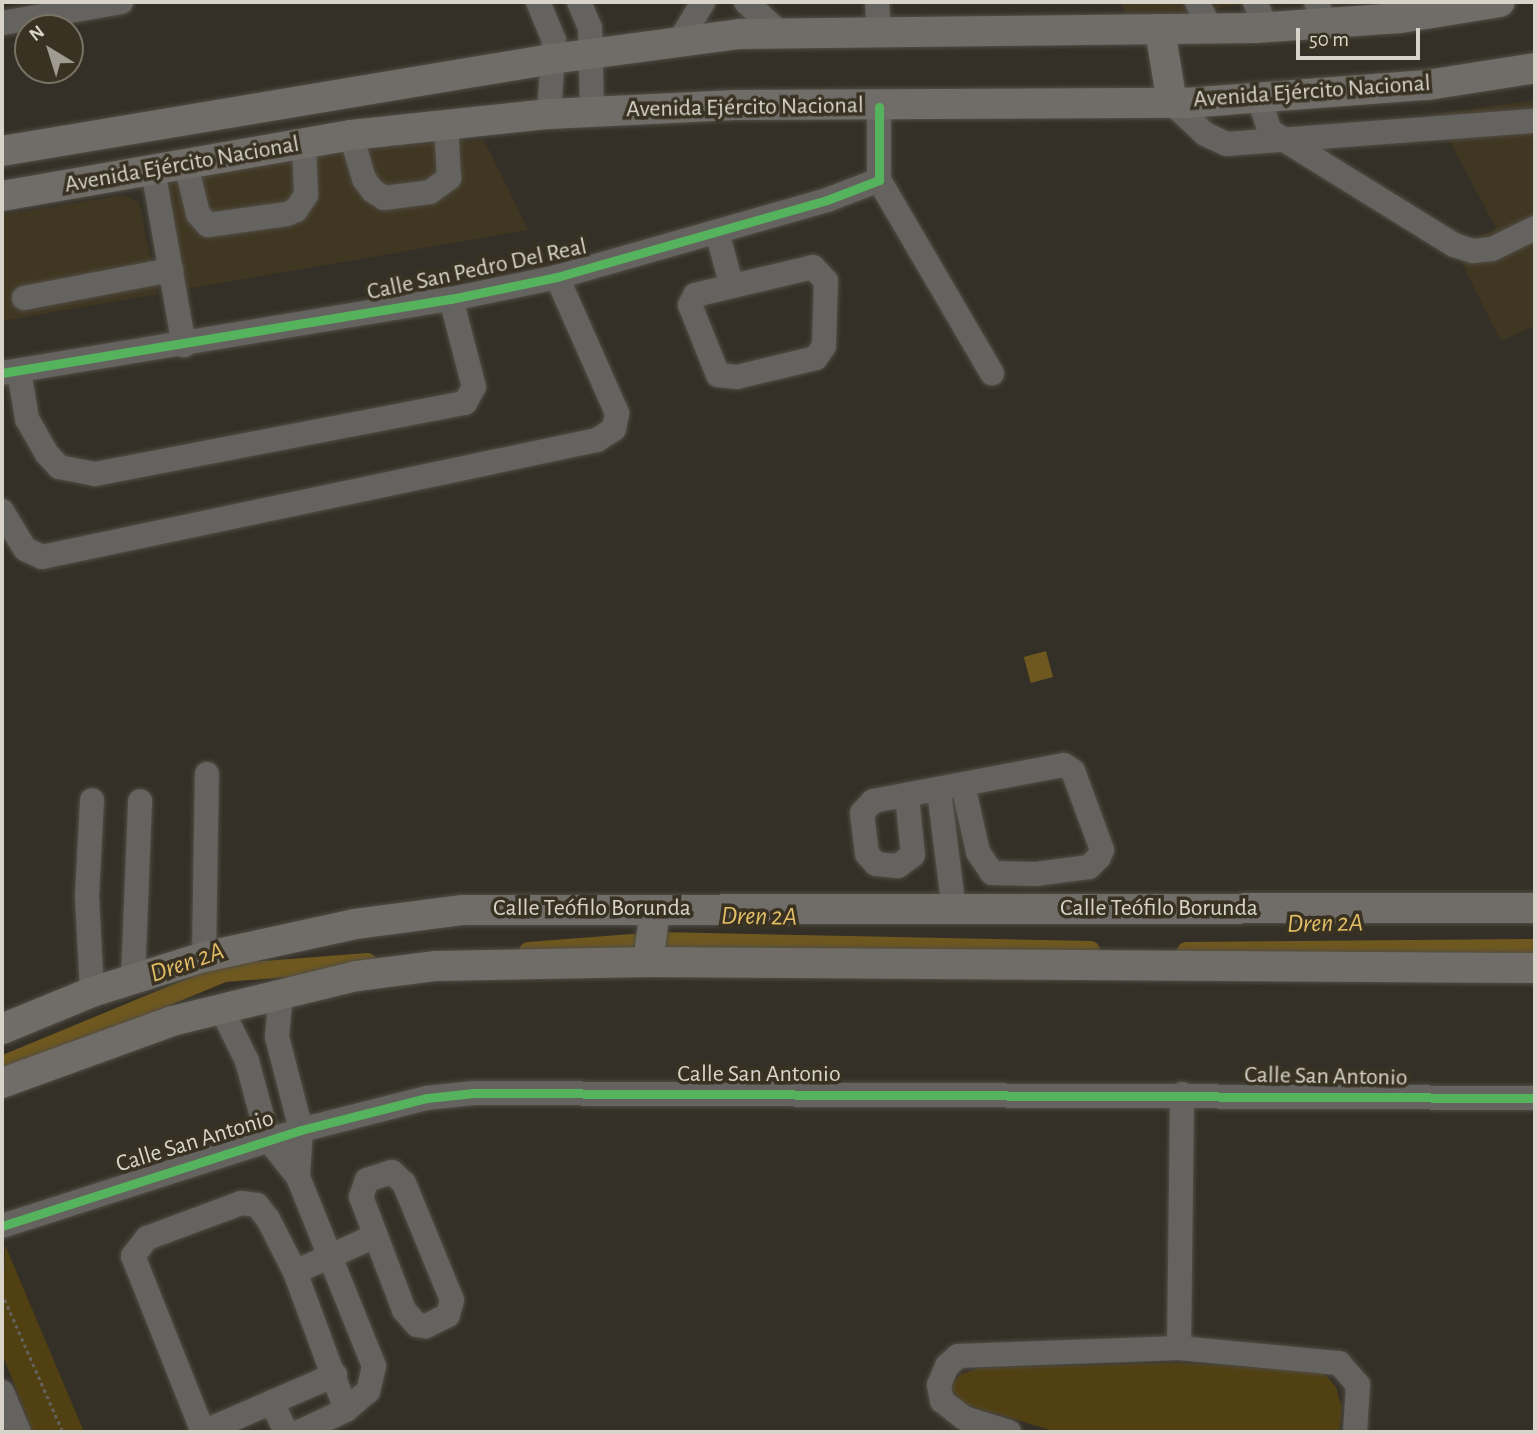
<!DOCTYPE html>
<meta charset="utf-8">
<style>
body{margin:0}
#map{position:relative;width:1537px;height:1434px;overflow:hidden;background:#343027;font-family:"Alegreya Sans",sans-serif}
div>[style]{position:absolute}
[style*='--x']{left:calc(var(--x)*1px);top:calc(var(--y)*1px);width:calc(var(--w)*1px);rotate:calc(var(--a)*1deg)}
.built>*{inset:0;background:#403722}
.green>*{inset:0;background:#514012}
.water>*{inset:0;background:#6f581f;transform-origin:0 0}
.canal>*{height:18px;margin:-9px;padding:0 9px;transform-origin:9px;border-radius:9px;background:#6f581f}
.path>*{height:2.5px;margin-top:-1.25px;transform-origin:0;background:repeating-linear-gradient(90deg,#64615d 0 3.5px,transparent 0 7px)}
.roads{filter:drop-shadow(0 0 2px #514d45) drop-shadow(0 0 2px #514d45)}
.minor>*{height:24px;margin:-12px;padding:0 12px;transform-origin:12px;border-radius:12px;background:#64635f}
.major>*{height:30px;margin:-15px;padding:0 15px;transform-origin:15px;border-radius:15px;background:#706d68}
.cycleway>*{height:9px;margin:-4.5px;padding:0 4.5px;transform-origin:4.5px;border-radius:4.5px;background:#56b35d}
span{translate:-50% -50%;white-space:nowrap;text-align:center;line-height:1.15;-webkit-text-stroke:7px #393222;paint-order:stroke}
.street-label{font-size:24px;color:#d8d4ca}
.water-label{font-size:26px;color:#e3bd66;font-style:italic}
.frame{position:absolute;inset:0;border:4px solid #d8d4ca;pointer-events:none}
.north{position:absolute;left:14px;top:14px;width:70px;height:70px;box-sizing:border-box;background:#393222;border:2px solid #797365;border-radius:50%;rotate:322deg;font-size:19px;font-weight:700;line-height:28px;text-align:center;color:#d8d4ca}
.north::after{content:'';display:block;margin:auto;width:24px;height:32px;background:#9f9b91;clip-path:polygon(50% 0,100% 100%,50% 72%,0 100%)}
.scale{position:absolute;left:1296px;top:28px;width:124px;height:32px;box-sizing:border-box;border:4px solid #d8d4ca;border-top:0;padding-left:9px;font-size:21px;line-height:24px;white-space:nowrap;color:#d8d4ca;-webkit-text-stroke:5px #393222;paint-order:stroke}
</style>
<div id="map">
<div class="built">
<i style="clip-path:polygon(1120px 2px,1264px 2px,1129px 20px)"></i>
<i style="clip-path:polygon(1535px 100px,1535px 326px,1501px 341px,1455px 249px,1496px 228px,1435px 114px)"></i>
<i style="clip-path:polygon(484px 140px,528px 230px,186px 289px,166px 192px,171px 182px,370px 147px)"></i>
<i style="clip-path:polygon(124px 195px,139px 202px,158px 294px,2px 321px,2px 215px)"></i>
</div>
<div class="green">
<i style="clip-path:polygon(5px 1245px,84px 1432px,33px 1432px,2px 1353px)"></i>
<i style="clip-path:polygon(1180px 1363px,1323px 1372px,1336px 1387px,1342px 1408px,1339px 1432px,1057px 1432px,961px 1403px,951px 1386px,961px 1374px,980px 1368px)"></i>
</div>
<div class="water">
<i style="left:1046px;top:651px;width:27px;height:23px;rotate:75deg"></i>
</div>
<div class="canal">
<i style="--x:528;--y:951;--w:131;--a:-4.4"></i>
<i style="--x:659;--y:941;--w:432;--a:1.2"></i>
<i style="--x:1186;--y:951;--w:349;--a:-0.5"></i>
<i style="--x:2;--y:1065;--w:240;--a:-22.5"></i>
<i style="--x:224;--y:973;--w:144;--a:-4.4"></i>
</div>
<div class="path">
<i style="--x:2;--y:1293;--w:152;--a:66.3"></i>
</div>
<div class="roads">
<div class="minor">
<i style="--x:538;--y:2;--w:41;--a:67.2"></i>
<i style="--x:554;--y:40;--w:74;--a:93.9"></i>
<i style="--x:579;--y:2;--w:28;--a:67"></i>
<i style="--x:590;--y:28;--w:83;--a:88.6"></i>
<i style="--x:746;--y:2;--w:45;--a:42.3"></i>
<i style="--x:877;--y:2;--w:28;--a:86"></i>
<i style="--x:1197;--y:2;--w:29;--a:63"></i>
<i style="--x:1255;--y:2;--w:27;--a:66"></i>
<i style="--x:1316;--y:2;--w:23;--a:65"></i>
<i style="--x:2;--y:23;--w:121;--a:-10"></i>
<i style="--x:679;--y:42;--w:47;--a:-59"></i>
<i style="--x:1259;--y:98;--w:35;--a:72"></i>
<i style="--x:1270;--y:131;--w:216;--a:31.8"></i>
<i style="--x:1454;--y:245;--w:20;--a:18"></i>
<i style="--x:1473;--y:251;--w:19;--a:-6"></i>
<i style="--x:1492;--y:249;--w:48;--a:-26"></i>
<i style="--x:1172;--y:103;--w:45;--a:43.2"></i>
<i style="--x:1205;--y:134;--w:23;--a:25"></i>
<i style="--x:1226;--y:144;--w:310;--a:-4.3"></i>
<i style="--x:351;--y:135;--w:46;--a:73.5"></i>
<i style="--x:364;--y:179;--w:15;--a:53"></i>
<i style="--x:373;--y:191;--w:13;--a:32"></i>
<i style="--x:384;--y:198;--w:46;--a:-7.4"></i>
<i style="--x:430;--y:192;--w:24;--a:-36"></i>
<i style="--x:449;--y:178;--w:55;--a:-93.1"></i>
<i style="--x:186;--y:164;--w:51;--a:76.5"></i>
<i style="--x:198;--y:214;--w:15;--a:48"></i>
<i style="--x:208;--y:225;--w:80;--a:-7.9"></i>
<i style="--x:287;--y:214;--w:10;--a:-24"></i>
<i style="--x:296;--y:210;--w:18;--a:-56"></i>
<i style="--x:306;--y:195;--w:52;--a:-92.2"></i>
<i style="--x:153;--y:170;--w:178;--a:80"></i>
<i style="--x:879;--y:180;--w:224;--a:59.7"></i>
<i style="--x:717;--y:232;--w:53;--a:74.6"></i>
<i style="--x:813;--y:267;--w:19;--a:47"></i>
<i style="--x:826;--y:281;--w:65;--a:91.8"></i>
<i style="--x:824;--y:346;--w:14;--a:124"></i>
<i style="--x:816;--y:358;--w:81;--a:166.5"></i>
<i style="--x:737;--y:377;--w:19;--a:-174"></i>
<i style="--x:718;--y:375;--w:75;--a:-111.8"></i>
<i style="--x:690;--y:305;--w:11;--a:-63"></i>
<i style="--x:695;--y:295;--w:121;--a:-13.3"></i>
<i style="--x:24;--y:298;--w:150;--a:-10.8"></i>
<i style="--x:19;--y:371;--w:49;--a:80.5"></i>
<i style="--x:27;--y:419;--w:40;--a:60.3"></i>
<i style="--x:47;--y:454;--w:18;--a:47"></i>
<i style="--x:59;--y:467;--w:37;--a:11"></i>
<i style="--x:95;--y:474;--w:377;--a:-10.9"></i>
<i style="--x:465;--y:403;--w:18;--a:-61"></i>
<i style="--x:474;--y:387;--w:91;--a:-104.6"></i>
<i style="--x:2;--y:373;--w:455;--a:-9.4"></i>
<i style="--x:451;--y:299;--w:108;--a:-11.7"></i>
<i style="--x:557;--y:277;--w:281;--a:-15.9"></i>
<i style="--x:827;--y:200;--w:56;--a:-21"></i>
<i style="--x:879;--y:180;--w:73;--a:-90"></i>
<i style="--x:2;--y:511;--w:44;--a:58.8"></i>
<i style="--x:25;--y:549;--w:19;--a:25"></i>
<i style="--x:42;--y:557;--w:567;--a:-11.9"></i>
<i style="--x:597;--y:440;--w:20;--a:-33"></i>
<i style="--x:614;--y:429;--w:16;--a:-79"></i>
<i style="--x:617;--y:413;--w:149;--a:-113.8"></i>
<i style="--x:939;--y:791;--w:119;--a:82.8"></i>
<i style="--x:907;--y:796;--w:59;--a:84.2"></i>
<i style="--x:913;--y:855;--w:19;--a:144"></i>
<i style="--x:898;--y:866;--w:22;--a:-175"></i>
<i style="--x:876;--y:864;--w:13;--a:-132"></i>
<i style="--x:867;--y:854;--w:41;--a:-97"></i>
<i style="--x:862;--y:813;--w:16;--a:-47"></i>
<i style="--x:873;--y:801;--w:194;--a:-10.7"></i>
<i style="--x:1064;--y:765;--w:11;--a:34"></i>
<i style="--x:1073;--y:771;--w:84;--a:69.8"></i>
<i style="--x:1102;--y:850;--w:8;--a:113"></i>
<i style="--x:1099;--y:857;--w:14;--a:135"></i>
<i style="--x:1089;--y:867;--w:53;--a:172.5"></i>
<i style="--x:1036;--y:874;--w:44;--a:-178.7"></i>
<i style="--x:992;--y:873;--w:25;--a:-124"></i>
<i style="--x:978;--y:852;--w:69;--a:-102.6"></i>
<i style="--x:204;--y:957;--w:183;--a:-89.1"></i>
<i style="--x:133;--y:978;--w:177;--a:-87.7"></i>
<i style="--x:92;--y:992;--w:96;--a:-93"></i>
<i style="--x:87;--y:896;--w:96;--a:-87"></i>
<i style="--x:281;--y:993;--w:44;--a:95.2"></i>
<i style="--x:277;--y:1037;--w:96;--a:75.5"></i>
<i style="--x:301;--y:1130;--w:47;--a:93.7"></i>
<i style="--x:221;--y:1008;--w:59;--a:63.9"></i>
<i style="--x:247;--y:1061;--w:81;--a:74.9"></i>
<i style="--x:268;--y:1139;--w:48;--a:51.7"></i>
<i style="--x:298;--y:1177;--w:204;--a:68.1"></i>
<i style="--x:374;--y:1366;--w:26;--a:103"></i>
<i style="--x:368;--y:1391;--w:29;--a:139"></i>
<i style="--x:346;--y:1410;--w:52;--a:154.9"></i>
<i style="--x:392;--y:1172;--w:16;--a:43"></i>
<i style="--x:404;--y:1183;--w:126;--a:67.7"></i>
<i style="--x:452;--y:1300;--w:16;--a:105"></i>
<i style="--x:448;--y:1315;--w:25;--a:153"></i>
<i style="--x:426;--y:1326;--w:9;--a:-174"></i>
<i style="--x:417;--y:1325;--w:20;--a:-131"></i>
<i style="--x:404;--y:1310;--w:121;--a:-110.8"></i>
<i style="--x:361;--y:1197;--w:18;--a:-71"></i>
<i style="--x:367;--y:1180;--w:26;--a:-18"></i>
<i style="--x:2;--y:1226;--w:314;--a:-17.8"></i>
<i style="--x:301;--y:1130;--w:130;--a:-14.3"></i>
<i style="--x:427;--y:1098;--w:47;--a:-6.1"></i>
<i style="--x:474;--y:1093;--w:1061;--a:0.27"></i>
<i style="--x:295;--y:1272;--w:88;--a:-24.2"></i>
<i style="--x:1179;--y:1348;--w:254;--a:-89.3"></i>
<i style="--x:2;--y:1392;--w:43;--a:67"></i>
<i style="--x:272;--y:1402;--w:33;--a:65"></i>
<i style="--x:203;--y:1432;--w:189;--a:-111.7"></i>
<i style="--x:133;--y:1256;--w:23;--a:-52"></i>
<i style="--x:147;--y:1238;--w:100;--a:-20.4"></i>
<i style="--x:241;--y:1203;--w:16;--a:7"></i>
<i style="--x:257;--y:1205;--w:18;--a:52"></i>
<i style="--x:268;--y:1219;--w:59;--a:63"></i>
<i style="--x:295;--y:1272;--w:147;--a:69.7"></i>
<i style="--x:203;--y:1432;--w:144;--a:-23.4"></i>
<i style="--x:1009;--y:1432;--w:47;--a:-162.7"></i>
<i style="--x:964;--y:1418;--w:28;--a:-142"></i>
<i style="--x:942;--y:1401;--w:16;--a:-101"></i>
<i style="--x:939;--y:1385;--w:21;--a:-67"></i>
<i style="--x:947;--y:1366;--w:15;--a:-42"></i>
<i style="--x:958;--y:1356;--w:221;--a:-2.1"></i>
<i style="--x:1179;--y:1348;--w:161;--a:5.4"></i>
<i style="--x:1339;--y:1363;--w:29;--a:49"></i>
<i style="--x:1358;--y:1385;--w:47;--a:93.7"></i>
</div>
<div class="major">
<i style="--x:1160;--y:30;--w:74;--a:80.7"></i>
<i style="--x:2;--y:151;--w:558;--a:-9.5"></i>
<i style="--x:552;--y:59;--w:189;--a:-7.6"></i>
<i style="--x:739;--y:34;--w:517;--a:-0.66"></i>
<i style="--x:1256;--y:28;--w:144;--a:-4"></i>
<i style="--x:1400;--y:18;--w:101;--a:-9.1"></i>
<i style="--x:2;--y:196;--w:354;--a:-9.9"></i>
<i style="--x:351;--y:135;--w:199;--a:-6.1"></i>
<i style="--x:549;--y:114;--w:186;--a:-2.8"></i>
<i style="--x:735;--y:105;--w:451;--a:-0.3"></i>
<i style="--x:1186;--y:103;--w:242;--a:-4.3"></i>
<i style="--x:1427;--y:85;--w:109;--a:-8.9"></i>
<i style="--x:648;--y:962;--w:52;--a:-82.3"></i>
<i style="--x:2;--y:1029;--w:97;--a:-22.3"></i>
<i style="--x:92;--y:992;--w:117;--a:-17.4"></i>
<i style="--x:204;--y:957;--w:155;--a:-12.3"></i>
<i style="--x:355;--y:924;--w:109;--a:-7.4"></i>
<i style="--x:463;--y:910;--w:1072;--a:-0.11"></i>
<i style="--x:2;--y:1083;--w:181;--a:-20"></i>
<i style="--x:172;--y:1021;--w:190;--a:-13.7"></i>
<i style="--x:357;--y:976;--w:80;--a:-7.2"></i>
<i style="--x:436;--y:966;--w:212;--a:-1.1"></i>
<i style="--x:648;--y:962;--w:887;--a:0.39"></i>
</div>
</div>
<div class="cycleway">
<i style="--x:2;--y:373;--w:455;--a:-9.4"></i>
<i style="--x:451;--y:299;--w:108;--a:-11.7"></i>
<i style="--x:557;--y:277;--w:281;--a:-15.9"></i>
<i style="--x:827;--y:200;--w:56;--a:-21"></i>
<i style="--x:879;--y:180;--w:73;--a:-90"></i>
<i style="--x:2;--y:1226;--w:314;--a:-17.8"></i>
<i style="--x:301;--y:1130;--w:130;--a:-14.3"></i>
<i style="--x:427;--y:1098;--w:47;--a:-6.1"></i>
<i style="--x:474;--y:1093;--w:1061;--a:0.27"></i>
</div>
<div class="street-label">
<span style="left:1312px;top:92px;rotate:-4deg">Avenida Ejército Nacional</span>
<span style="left:745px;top:108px;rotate:-1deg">Avenida Ejército Nacional</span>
<span style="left:182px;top:165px;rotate:-10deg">Avenida Ejército Nacional</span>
<span style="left:477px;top:270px;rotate:-12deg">Calle San Pedro Del Real</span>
<span style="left:592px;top:909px">Calle Teófilo Borunda</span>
<span style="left:1159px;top:909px">Calle Teófilo Borunda</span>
<span style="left:759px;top:1075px">Calle San Antonio</span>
<span style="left:1326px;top:1077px;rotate:1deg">Calle San Antonio</span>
<span style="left:195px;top:1142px;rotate:-17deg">Calle San Antonio</span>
</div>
<div class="water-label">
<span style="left:759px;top:917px;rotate:1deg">Dren 2A</span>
<span style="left:1325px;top:924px;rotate:-1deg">Dren 2A</span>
<span style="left:187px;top:963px;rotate:-19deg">Dren 2A</span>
</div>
<div class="frame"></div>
<div class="north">N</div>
<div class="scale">50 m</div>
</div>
